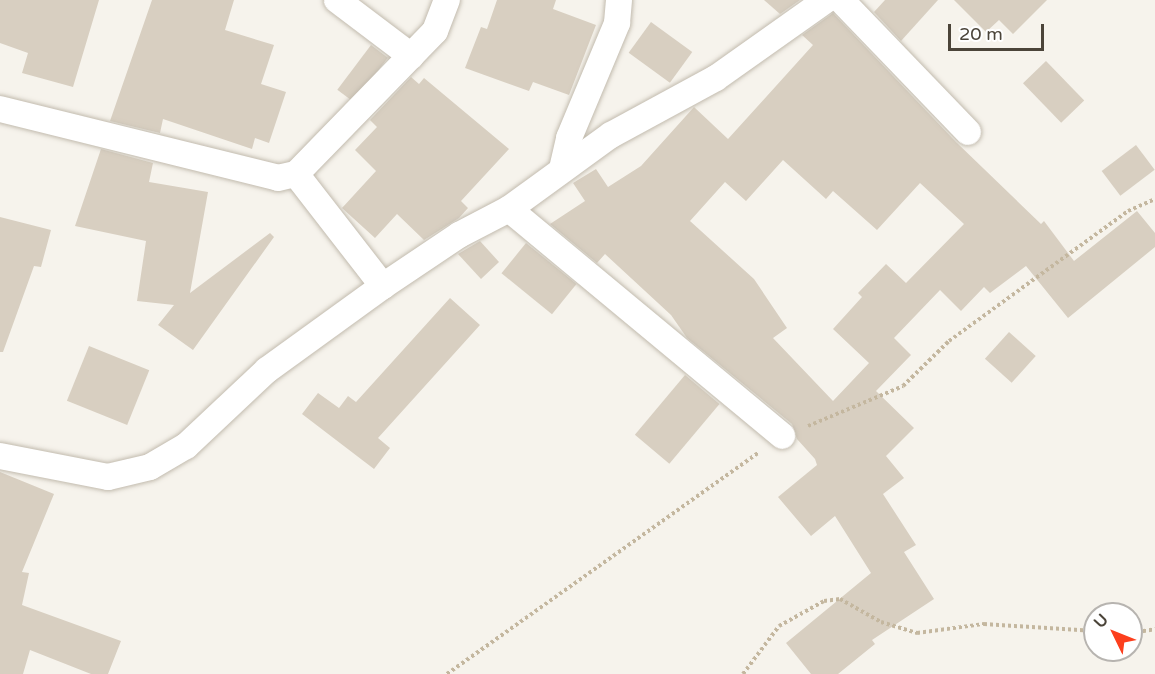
<!DOCTYPE html>
<style>
body{margin:0}
#map{position:relative;width:1155px;height:674px;overflow:hidden;background:#f6f3ec;font-family:"Varela Round",sans-serif}
div>[style]{position:absolute}
[style*='--x']{left:calc(var(--x)*1px);top:calc(var(--y)*1px);width:calc(var(--w)*1px);rotate:calc(var(--a)*1deg)}
.building>*{inset:0;background:#d8cfc1;transform-origin:0 0}
.path>*{height:4px;margin-top:-2px;transform-origin:0;background:repeating-linear-gradient(90deg,#c4b79f 0 3px,transparent 0 6px)}
.roads{filter:drop-shadow(0 0 2px #c2bbae) drop-shadow(0 0 2px #c2bbae)}
.minor>*{height:26px;margin:-13px;padding:0 13px;transform-origin:13px;border-radius:13px;background:#fff}
span{translate:-50% -50%;white-space:nowrap;text-align:center;line-height:1.15;-webkit-text-stroke:5px #fff;paint-order:stroke}
.north{position:absolute;left:1083px;top:602px;width:60px;height:60px;box-sizing:border-box;background:#fff;border:2px solid #b7b4b0;border-radius:50%;rotate:313deg;font-size:16px;font-weight:700;line-height:24px;text-align:center;color:#4b4439}
.north::after{content:'';display:block;margin:auto;width:21px;height:27px;background:#fc3f1d;clip-path:polygon(50% 0,100% 100%,50% 72%,0 100%)}
.scale{position:absolute;left:948px;top:24px;width:96px;height:27px;box-sizing:border-box;border:3px solid #4b4439;border-top:0;padding-left:8px;font-size:18px;line-height:21px;white-space:nowrap;color:#4b4439;-webkit-text-stroke:4px #fff;paint-order:stroke}
</style>
<div id="map">
<div class="building">
<i style="clip-path:polygon(0 0,99px 0,73px 87px,22px 73px,28px 53px,0 43px)"></i>
<i style="clip-path:polygon(152px 0,234px 0,225px 30px,274px 45px,261px 84px,286px 92px,269px 143px,255px 138px,252px 149px,163px 119px,160px 133px,110px 121px)"></i>
<i style="clip-path:polygon(497px 0,556px 0,553px 9px,596px 25px,569px 95px,533px 82px,529px 91px,465px 68px,481px 27px,487px 29px)"></i>
<i style="clip-path:polygon(764px 0,800px 0,780px 14px)"></i>
<i style="clip-path:polygon(885px 0,938px 0,901px 41px,874px 12px)"></i>
<i style="clip-path:polygon(954px 0,1047px 0,1013px 34px,999px 20px,986px 32px)"></i>
<i style="clip-path:polygon(evenodd,833px 13px,956px 142px,1041px 224px,1044px 221px,1074px 261px,1137px 211px,1155px 233px,1155px 247px,1068px 318px,1026px 266px,990px 293px,984px 287px,961px 311px,940px 290px,894px 338px,911px 355px,876px 391px,914px 428px,886px 456px,904px 478px,883px 494px,916px 545px,904px 552px,934px 599px,872px 640px,875px 644px,838px 674px,811px 674px,786px 643px,871px 573px,835px 516px,811px 536px,778px 497px,817px 465px,815px 459px,797px 439px,792px 424px,687px 338px,671px 315px,605px 254px,597px 263px,550px 224px,585px 201px,573px 183px,596px 169px,608px 187px,641px 166px,694px 107px,728px 139px,813px 45px,802px 35px,833px 13px,783px 160px,826px 199px,833px 191px,877px 230px,920px 183px,964px 224px,906px 283px,886px 264px,858px 293px,862px 297px,833px 329px,869px 363px,833px 401px,773px 338px,787px 328px,754px 279px,690px 221px,725px 182px,746px 201px,783px 160px)"></i>
<i style="left:651px;top:22px;width:51px;height:38px;rotate:36deg"></i>
<i style="left:371px;top:45px;width:21px;height:56px;rotate:37deg"></i>
<i style="left:1046px;top:61px;width:55px;height:32px;rotate:46deg"></i>
<i style="clip-path:polygon(411px 77px,419px 84px,424px 78px,509px 149px,461px 201px,468px 208px,459px 218px,424px 240px,397px 214px,375px 238px,342px 208px,376px 171px,355px 150px,377px 127px,370px 120px)"></i>
<i style="left:1136px;top:145px;width:31px;height:43px;rotate:53deg"></i>
<i style="clip-path:polygon(101px 149px,153px 163px,149px 182px,208px 192px,190px 293px,270px 233px,274px 237px,193px 350px,158px 325px,174px 305px,137px 301px,146px 241px,75px 226px)"></i>
<i style="clip-path:polygon(0 217px,51px 230px,41px 267px,34px 266px,3px 352px,0 352px)"></i>
<i style="clip-path:polygon(480px 241px,499px 262px,481px 279px,458px 254px)"></i>
<i style="left:526px;top:243px;width:65px;height:39px;rotate:39deg"></i>
<i style="clip-path:polygon(450px 298px,480px 325px,378px 438px,390px 448px,374px 469px,302px 414px,318px 393px,339px 408px,348px 396px,356px 402px)"></i>
<i style="left:1009px;top:332px;width:36px;height:36px;rotate:42deg"></i>
<i style="left:89px;top:346px;width:65px;height:59px;rotate:22deg"></i>
<i style="left:685px;top:375px;width:45px;height:78px;rotate:40deg"></i>
<i style="clip-path:polygon(0 472px,54px 494px,22px 572px,29px 573px,22px 605px,121px 641px,108px 674px,91px 674px,30px 650px,23px 674px,0 674px)"></i>
</div>
<div class="path">
<i style="--x:808;--y:426;--w:103;--a:-22.8"></i>
<i style="--x:903;--y:386;--w:64;--a:-44.4"></i>
<i style="--x:949;--y:341;--w:221;--a:-36"></i>
<i style="--x:1128;--y:211;--w:30;--a:-24"></i>
<i style="--x:1131;--y:633;--w:24;--a:-9"></i>
<i style="--x:447;--y:674;--w:383;--a:-35.4"></i>
<i style="--x:743;--y:674;--w:60;--a:-53.1"></i>
<i style="--x:779;--y:626;--w:51;--a:-29.1"></i>
<i style="--x:824;--y:601;--w:16;--a:-7"></i>
<i style="--x:840;--y:599;--w:47;--a:29.3"></i>
<i style="--x:881;--y:622;--w:38;--a:17"></i>
<i style="--x:917;--y:633;--w:68;--a:-7.7"></i>
<i style="--x:984;--y:624;--w:111;--a:3.6"></i>
</div>
<div class="roads">
<div class="minor">
<i style="--x:337;--y:0;--w:93;--a:37.1"></i>
<i style="--x:841;--y:0;--w:183;--a:46.1"></i>
<i style="--x:0;--y:109;--w:286;--a:13.9"></i>
<i style="--x:278;--y:178;--w:18;--a:-13"></i>
<i style="--x:296;--y:174;--w:199;--a:-45.8"></i>
<i style="--x:435;--y:31;--w:33;--a:-69"></i>
<i style="--x:562;--y:169;--w:32;--a:-77"></i>
<i style="--x:569;--y:138;--w:125;--a:-67.3"></i>
<i style="--x:617;--y:23;--w:23;--a:-85"></i>
<i style="--x:296;--y:174;--w:142;--a:52.2"></i>
<i style="--x:509;--y:209;--w:355;--a:39.7"></i>
<i style="--x:0;--y:456;--w:110;--a:11"></i>
<i style="--x:108;--y:477;--w:43;--a:-13.4"></i>
<i style="--x:150;--y:467;--w:42;--a:-30.3"></i>
<i style="--x:186;--y:446;--w:111;--a:-43.2"></i>
<i style="--x:267;--y:370;--w:143;--a:-35.9"></i>
<i style="--x:383;--y:286;--w:92;--a:-33.9"></i>
<i style="--x:459;--y:235;--w:56;--a:-27.5"></i>
<i style="--x:509;--y:209;--w:126;--a:-36"></i>
<i style="--x:611;--y:135;--w:119;--a:-28.5"></i>
<i style="--x:716;--y:78;--w:135;--a:-35.3"></i>
</div>
</div>
<div class="north">U</div>
<div class="scale">20 m</div>
</div>
